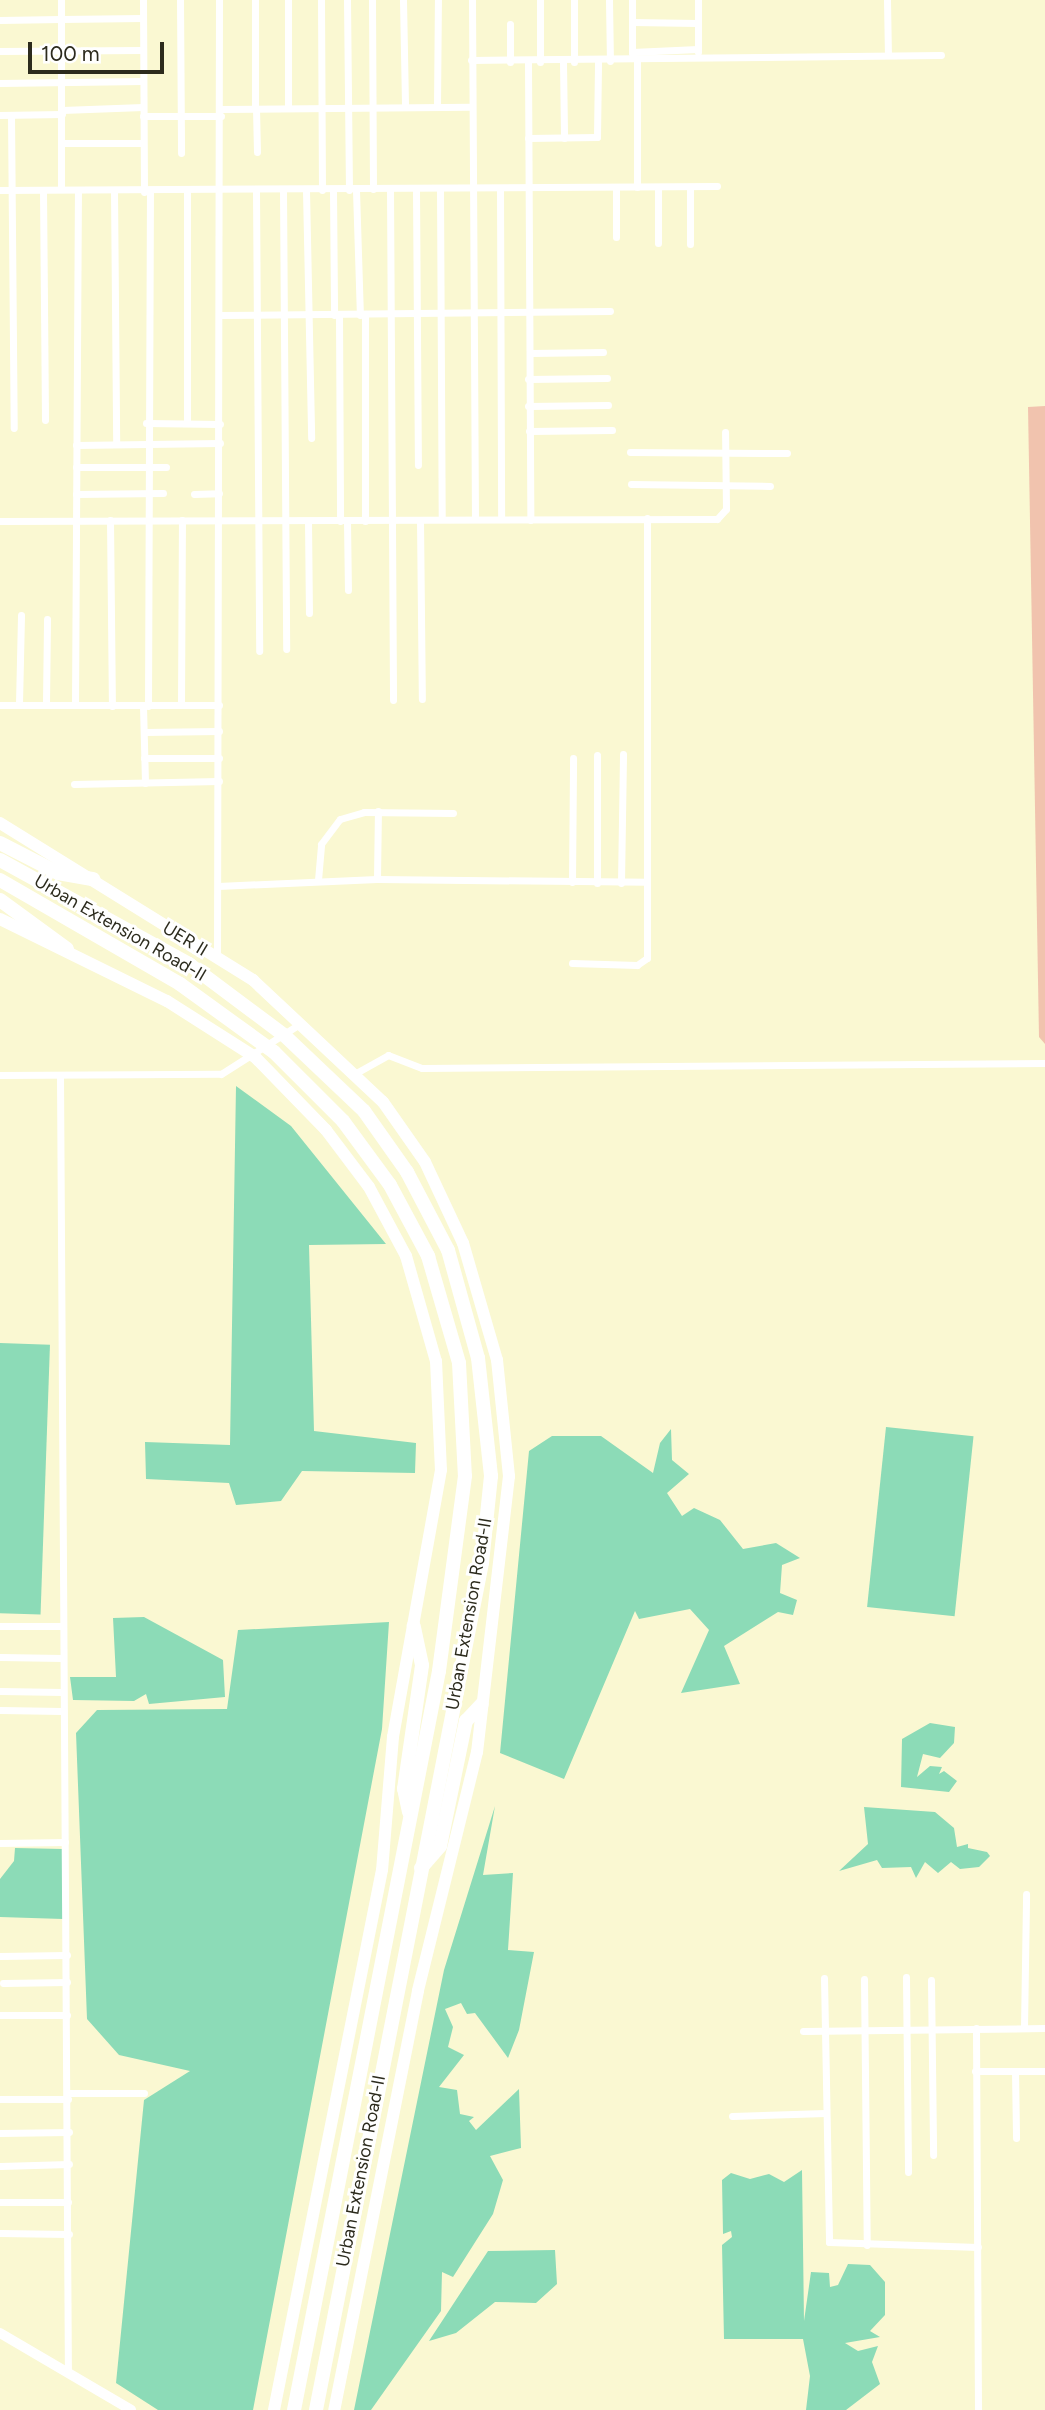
<!DOCTYPE html>
<style>
body{margin:0}
#map{position:relative;width:1045px;height:2410px;overflow:hidden;background:#faf8d2;font-family:Figtree,sans-serif}
div>[style]{position:absolute}
[style*='--x']{left:calc(var(--x)*1px);top:calc(var(--y)*1px);width:calc(var(--w)*1px);rotate:calc(var(--a)*1deg)}
.green>*{inset:0;background:#f1c3ae}
.water>*{inset:0;background:#8cdbb7;transform-origin:0 0}
.street>*{height:7px;margin:-3.5px;padding:0 3.5px;transform-origin:3.5px;border-radius:3.5px;background:#fff}
.secondary>*{height:10px;margin:-5px;padding:0 5px;transform-origin:5px;border-radius:5px;background:#fff}
.primary>*{height:12px;margin:-6px;padding:0 6px;transform-origin:6px;border-radius:6px;background:#fff}
.highway>*{height:14px;margin:-7px;padding:0 7px;transform-origin:7px;border-radius:7px;background:#fff}
span{translate:-50% -50%;white-space:nowrap;text-align:center;line-height:1.15;-webkit-text-stroke:6px #fff;paint-order:stroke}
.street-label{font-size:18px;color:#2c2b1d}
.scale{position:absolute;left:28px;top:42px;width:136px;height:32px;box-sizing:border-box;border:4px solid #2c2b1d;border-top:0;padding-left:9px;font-size:21px;line-height:24px;white-space:nowrap;color:#2c2b1d;-webkit-text-stroke:5px #fff;paint-order:stroke}
</style>
<div id="map">
<div class="green">
<i style="clip-path:polygon(1045px 406px,1045px 1044px,1039px 1037px,1028px 407px)"></i>
</div>
<div class="water">
<i style="clip-path:polygon(236px 1086px,291px 1126px,386px 1244px,309px 1245px,314px 1431px,416px 1443px,415px 1473px,302px 1471px,281px 1501px,236px 1505px,229px 1483px,146px 1479px,145px 1442px,230px 1445px)"></i>
<i style="left:0;top:1343px;width:50px;height:270px;rotate:2deg"></i>
<i style="left:886px;top:1427px;width:88px;height:181px;rotate:6deg"></i>
<i style="clip-path:polygon(671px 1429px,672px 1460px,689px 1474px,667px 1493px,682px 1516px,694px 1508px,720px 1520px,743px 1549px,776px 1543px,800px 1558px,782px 1565px,780px 1593px,797px 1600px,793px 1615px,778px 1612px,724px 1646px,740px 1684px,681px 1693px,709px 1630px,690px 1609px,639px 1619px,635px 1611px,564px 1779px,500px 1753px,529px 1451px,552px 1436px,601px 1436px,653px 1473px,660px 1443px)"></i>
<i style="clip-path:polygon(144px 1617px,223px 1660px,225px 1697px,149px 1704px,146px 1694px,134px 1701px,73px 1700px,70px 1677px,116px 1677px,113px 1618px)"></i>
<i style="clip-path:polygon(389px 1622px,382px 1729px,253px 2410px,158px 2410px,116px 2383px,144px 2100px,190px 2071px,119px 2055px,87px 2019px,76px 1733px,97px 1710px,227px 1709px,238px 1630px)"></i>
<i style="clip-path:polygon(930px 1723px,955px 1727px,954px 1743px,940px 1758px,923px 1754px,917px 1777px,930px 1766px,942px 1767px,939px 1774px,944px 1771px,957px 1781px,949px 1792px,901px 1787px,902px 1739px)"></i>
<i style="clip-path:polygon(495px 1806px,483px 1875px,513px 1873px,508px 1950px,534px 1952px,519px 2030px,508px 2058px,475px 2013px,467px 2014px,461px 2003px,445px 2009px,453px 2027px,448px 2047px,464px 2055px,439px 2087px,457px 2090px,460px 2114px,474px 2117px,469px 2121px,476px 2130px,519px 2089px,521px 2148px,490px 2156px,503px 2180px,493px 2214px,453px 2277px,442px 2272px,441px 2311px,371px 2410px,354px 2410px,444px 1970px)"></i>
<i style="clip-path:polygon(864px 1807px,935px 1812px,954px 1828px,957px 1847px,968px 1844px,968px 1848px,987px 1852px,990px 1856px,979px 1867px,960px 1869px,951px 1862px,938px 1873px,925px 1862px,916px 1878px,911px 1867px,882px 1868px,877px 1860px,839px 1871px,868px 1844px)"></i>
<i style="clip-path:polygon(15px 1848px,63px 1849px,63px 1919px,0 1917px,0 1879px,14px 1861px)"></i>
<i style="clip-path:polygon(802px 2170px,804px 2321px,811px 2272px,829px 2273px,830px 2287px,838px 2285px,848px 2264px,870px 2265px,885px 2282px,885px 2315px,870px 2331px,880px 2337px,845px 2343px,858px 2351px,878px 2346px,872px 2362px,880px 2384px,846px 2410px,806px 2410px,810px 2376px,803px 2339px,724px 2339px,722px 2245px,732px 2237px,731px 2231px,723px 2234px,722px 2180px,731px 2173px,750px 2179px,769px 2174px,784px 2182px)"></i>
<i style="clip-path:polygon(555px 2250px,557px 2284px,536px 2303px,495px 2302px,456px 2333px,429px 2341px,488px 2251px)"></i>
</div>
<div class="street">
<i style="--x:143;--y:0;--w:192;--a:89.7"></i>
<i style="--x:180;--y:0;--w:153;--a:89.6"></i>
<i style="--x:321;--y:0;--w:190;--a:89.7"></i>
<i style="--x:347;--y:0;--w:190;--a:89.4"></i>
<i style="--x:372;--y:0;--w:189;--a:89.7"></i>
<i style="--x:403;--y:0;--w:107;--a:88.9"></i>
<i style="--x:472;--y:0;--w:519;--a:89.67"></i>
<i style="--x:609;--y:0;--w:61;--a:89.1"></i>
<i style="--x:698;--y:0;--w:52;--a:90"></i>
<i style="--x:887;--y:0;--w:55;--a:89"></i>
<i style="--x:0;--y:20;--w:61;--a:-0.9"></i>
<i style="--x:61;--y:19;--w:19;--a:-90"></i>
<i style="--x:632;--y:22;--w:66;--a:0.9"></i>
<i style="--x:0;--y:51;--w:142;--a:-0.4"></i>
<i style="--x:632;--y:52;--w:66;--a:-2.6"></i>
<i style="--x:632;--y:53;--w:53;--a:-90"></i>
<i style="--x:471;--y:60;--w:470;--a:-0.6"></i>
<i style="--x:637;--y:61;--w:126;--a:90"></i>
<i style="--x:510;--y:62;--w:38;--a:-90"></i>
<i style="--x:540;--y:62;--w:62;--a:-90"></i>
<i style="--x:563;--y:62;--w:76;--a:89.2"></i>
<i style="--x:574;--y:62;--w:62;--a:-90"></i>
<i style="--x:528;--y:63;--w:457;--a:89.7"></i>
<i style="--x:0;--y:83;--w:143;--a:-0.8"></i>
<i style="--x:437;--y:107;--w:107;--a:-89.5"></i>
<i style="--x:255;--y:108;--w:108;--a:-90"></i>
<i style="--x:256;--y:108;--w:44;--a:88.7"></i>
<i style="--x:288;--y:108;--w:108;--a:-90"></i>
<i style="--x:221;--y:109;--w:249;--a:-0.5"></i>
<i style="--x:62;--y:110;--w:81;--a:-2.1"></i>
<i style="--x:0;--y:115;--w:62;--a:-0.9"></i>
<i style="--x:11;--y:115;--w:313;--a:89.5"></i>
<i style="--x:143;--y:116;--w:78;--a:0"></i>
<i style="--x:528;--y:138;--w:69;--a:-0.8"></i>
<i style="--x:597;--y:137;--w:76;--a:-89.2"></i>
<i style="--x:62;--y:143;--w:81;--a:0"></i>
<i style="--x:690;--y:187;--w:57;--a:90"></i>
<i style="--x:500;--y:188;--w:331;--a:89.8"></i>
<i style="--x:61;--y:189;--w:170;--a:-90"></i>
<i style="--x:61;--y:19;--w:82;--a:-0.7"></i>
<i style="--x:390;--y:189;--w:511;--a:89.66"></i>
<i style="--x:416;--y:189;--w:276;--a:89.6"></i>
<i style="--x:440;--y:189;--w:330;--a:89.7"></i>
<i style="--x:0;--y:190;--w:717;--a:-0.32"></i>
<i style="--x:43;--y:190;--w:230;--a:89.5"></i>
<i style="--x:114;--y:190;--w:254;--a:89.5"></i>
<i style="--x:256;--y:190;--w:461;--a:89.6"></i>
<i style="--x:283;--y:190;--w:459;--a:89.6"></i>
<i style="--x:306;--y:190;--w:248;--a:88.8"></i>
<i style="--x:333;--y:190;--w:125;--a:89.5"></i>
<i style="--x:356;--y:190;--w:125;--a:88.2"></i>
<i style="--x:616;--y:237;--w:50;--a:-90"></i>
<i style="--x:658;--y:243;--w:56;--a:-90"></i>
<i style="--x:220;--y:315;--w:390;--a:-0.6"></i>
<i style="--x:339;--y:315;--w:206;--a:89.7"></i>
<i style="--x:365;--y:315;--w:206;--a:90"></i>
<i style="--x:530;--y:353;--w:73;--a:-0.8"></i>
<i style="--x:528;--y:379;--w:79;--a:-0.7"></i>
<i style="--x:528;--y:406;--w:80;--a:-0.7"></i>
<i style="--x:146;--y:423;--w:74;--a:0.8"></i>
<i style="--x:187;--y:423;--w:232;--a:-90"></i>
<i style="--x:529;--y:431;--w:83;--a:-0.7"></i>
<i style="--x:76;--y:445;--w:144;--a:-0.8"></i>
<i style="--x:630;--y:452;--w:157;--a:0.4"></i>
<i style="--x:76;--y:467;--w:90;--a:0"></i>
<i style="--x:631;--y:484;--w:139;--a:0.8"></i>
<i style="--x:76;--y:494;--w:87;--a:-0.7"></i>
<i style="--x:194;--y:494;--w:25;--a:-2"></i>
<i style="--x:110;--y:520;--w:186;--a:89.4"></i>
<i style="--x:420;--y:520;--w:179;--a:89.4"></i>
<i style="--x:0;--y:521;--w:717;--a:-0.16"></i>
<i style="--x:717;--y:519;--w:13;--a:-48"></i>
<i style="--x:726;--y:509;--w:77;--a:-90.7"></i>
<i style="--x:308;--y:521;--w:92;--a:89.4"></i>
<i style="--x:347;--y:521;--w:69;--a:89.2"></i>
<i style="--x:19;--y:704;--w:89;--a:-88.7"></i>
<i style="--x:46;--y:704;--w:85;--a:-89.3"></i>
<i style="--x:0;--y:705;--w:219;--a:0"></i>
<i style="--x:75;--y:705;--w:515;--a:-89.67"></i>
<i style="--x:181;--y:705;--w:185;--a:-89.7"></i>
<i style="--x:143;--y:706;--w:77;--a:88.5"></i>
<i style="--x:148;--y:706;--w:514;--a:-89.78"></i>
<i style="--x:144;--y:732;--w:75;--a:-0.8"></i>
<i style="--x:144;--y:758;--w:75;--a:0"></i>
<i style="--x:74;--y:784;--w:145;--a:-1.2"></i>
<i style="--x:377;--y:879;--w:68;--a:-89.2"></i>
<i style="--x:318;--y:880;--w:36;--a:-85"></i>
<i style="--x:321;--y:844;--w:31;--a:-53"></i>
<i style="--x:340;--y:819;--w:25;--a:-16"></i>
<i style="--x:364;--y:812;--w:89;--a:0.6"></i>
<i style="--x:572;--y:882;--w:124;--a:-89.5"></i>
<i style="--x:597;--y:883;--w:128;--a:-90"></i>
<i style="--x:621;--y:883;--w:129;--a:-89.1"></i>
<i style="--x:218;--y:886;--w:159;--a:-2.5"></i>
<i style="--x:377;--y:879;--w:270;--a:0.6"></i>
<i style="--x:217;--y:958;--w:958;--a:-89.88"></i>
<i style="--x:572;--y:963;--w:65;--a:1.8"></i>
<i style="--x:637;--y:965;--w:12;--a:-35"></i>
<i style="--x:647;--y:958;--w:440;--a:-90"></i>
<i style="--x:356;--y:1073;--w:37;--a:-29"></i>
<i style="--x:388;--y:1055;--w:36;--a:21"></i>
<i style="--x:422;--y:1068;--w:623;--a:-0.46"></i>
<i style="--x:0;--y:1075;--w:221;--a:-0.3"></i>
<i style="--x:221;--y:1074;--w:95;--a:-32.5"></i>
<i style="--x:60;--y:1075;--w:1296;--a:89.65"></i>
<i style="--x:0;--y:1626;--w:62;--a:0"></i>
<i style="--x:0;--y:1657;--w:63;--a:0.9"></i>
<i style="--x:0;--y:1691;--w:63;--a:0.9"></i>
<i style="--x:0;--y:1710;--w:62;--a:0.9"></i>
<i style="--x:0;--y:1843;--w:65;--a:-0.9"></i>
<i style="--x:0;--y:1956;--w:67;--a:-0.9"></i>
<i style="--x:906;--y:1977;--w:195;--a:89.4"></i>
<i style="--x:824;--y:1978;--w:264;--a:88.9"></i>
<i style="--x:829;--y:2242;--w:149;--a:1.9"></i>
<i style="--x:864;--y:1979;--w:266;--a:89.4"></i>
<i style="--x:931;--y:1980;--w:175;--a:89.3"></i>
<i style="--x:3;--y:1983;--w:64;--a:-0.9"></i>
<i style="--x:0;--y:2015;--w:67;--a:0"></i>
<i style="--x:976;--y:2028;--w:382;--a:89.7"></i>
<i style="--x:1024;--y:2028;--w:134;--a:-89.1"></i>
<i style="--x:803;--y:2031;--w:242;--a:-0.7"></i>
<i style="--x:975;--y:2071;--w:70;--a:0"></i>
<i style="--x:1015;--y:2071;--w:67;--a:89.1"></i>
<i style="--x:68;--y:2093;--w:76;--a:0"></i>
<i style="--x:0;--y:2099;--w:68;--a:0"></i>
<i style="--x:732;--y:2116;--w:94;--a:-1.8"></i>
<i style="--x:0;--y:2133;--w:69;--a:-0.8"></i>
<i style="--x:0;--y:2166;--w:69;--a:-1.7"></i>
<i style="--x:0;--y:2202;--w:68;--a:0"></i>
<i style="--x:0;--y:2233;--w:69;--a:0.8"></i>
</div>
<div class="secondary">
<i style="--x:0;--y:2333;--w:152;--a:30.4"></i>
</div>
<div class="primary">
<i style="--x:0;--y:823;--w:298;--a:31.8"></i>
<i style="--x:253;--y:980;--w:178;--a:43.2"></i>
<i style="--x:383;--y:1102;--w:73;--a:55"></i>
<i style="--x:425;--y:1162;--w:89;--a:64.9"></i>
<i style="--x:463;--y:1243;--w:122;--a:73.8"></i>
<i style="--x:497;--y:1360;--w:117;--a:84.1"></i>
<i style="--x:509;--y:1476;--w:278;--a:96.6"></i>
<i style="--x:477;--y:1752;--w:246;--a:103.9"></i>
<i style="--x:418;--y:1991;--w:427;--a:101.3"></i>
<i style="--x:0;--y:919;--w:186;--a:26.2"></i>
<i style="--x:167;--y:1001;--w:104;--a:32.5"></i>
<i style="--x:255;--y:1057;--w:102;--a:45.8"></i>
<i style="--x:326;--y:1130;--w:71;--a:53"></i>
<i style="--x:369;--y:1187;--w:78;--a:61.8"></i>
<i style="--x:406;--y:1256;--w:109;--a:74.1"></i>
<i style="--x:436;--y:1361;--w:109;--a:87.4"></i>
<i style="--x:441;--y:1470;--w:271;--a:100.2"></i>
<i style="--x:393;--y:1737;--w:133;--a:94.7"></i>
<i style="--x:382;--y:1870;--w:551;--a:101.31"></i>
</div>
<div class="highway">
<i style="--x:0;--y:843;--w:65;--a:27.3"></i>
<i style="--x:58;--y:873;--w:36;--a:10"></i>
<i style="--x:0;--y:860;--w:216;--a:28.8"></i>
<i style="--x:189;--y:964;--w:119;--a:36.8"></i>
<i style="--x:284;--y:1035;--w:110;--a:43.5"></i>
<i style="--x:364;--y:1111;--w:75;--a:54.8"></i>
<i style="--x:407;--y:1172;--w:88;--a:62.3"></i>
<i style="--x:448;--y:1250;--w:112;--a:74.5"></i>
<i style="--x:478;--y:1358;--w:119;--a:83.7"></i>
<i style="--x:491;--y:1476;--w:87;--a:95.9"></i>
<i style="--x:482;--y:1563;--w:863;--a:101.09"></i>
<i style="--x:0;--y:880;--w:208;--a:30"></i>
<i style="--x:180;--y:984;--w:116;--a:35.9"></i>
<i style="--x:274;--y:1052;--w:98;--a:45"></i>
<i style="--x:343;--y:1121;--w:79;--a:53.7"></i>
<i style="--x:390;--y:1185;--w:81;--a:61.8"></i>
<i style="--x:428;--y:1256;--w:111;--a:73.8"></i>
<i style="--x:459;--y:1363;--w:113;--a:87"></i>
<i style="--x:465;--y:1476;--w:197;--a:97.6"></i>
<i style="--x:439;--y:1671;--w:753;--a:101.1"></i>
<i style="--x:0;--y:900;--w:83;--a:36.2"></i>
<i style="--x:409;--y:1812;--w:24;--a:-102"></i>
<i style="--x:404;--y:1789;--w:125;--a:-81.7"></i>
<i style="--x:422;--y:1665;--w:40;--a:-102"></i>
<i style="--x:421;--y:1868;--w:29;--a:-49"></i>
<i style="--x:440;--y:1846;--w:128;--a:-78.3"></i>
<i style="--x:466;--y:1721;--w:23;--a:-47"></i>
</div>
<div class="street-label">
<span style="left:120px;top:928px;rotate:30deg">Urban Extension Road-II</span>
<span style="left:185px;top:939px;rotate:31deg">UER II</span>
<span style="left:469px;top:1614px;rotate:-80deg">Urban Extension Road-II</span>
<span style="left:361px;top:2171px;rotate:-79deg">Urban Extension Road-II</span>
</div>
<div class="scale">100 m</div>
</div>
